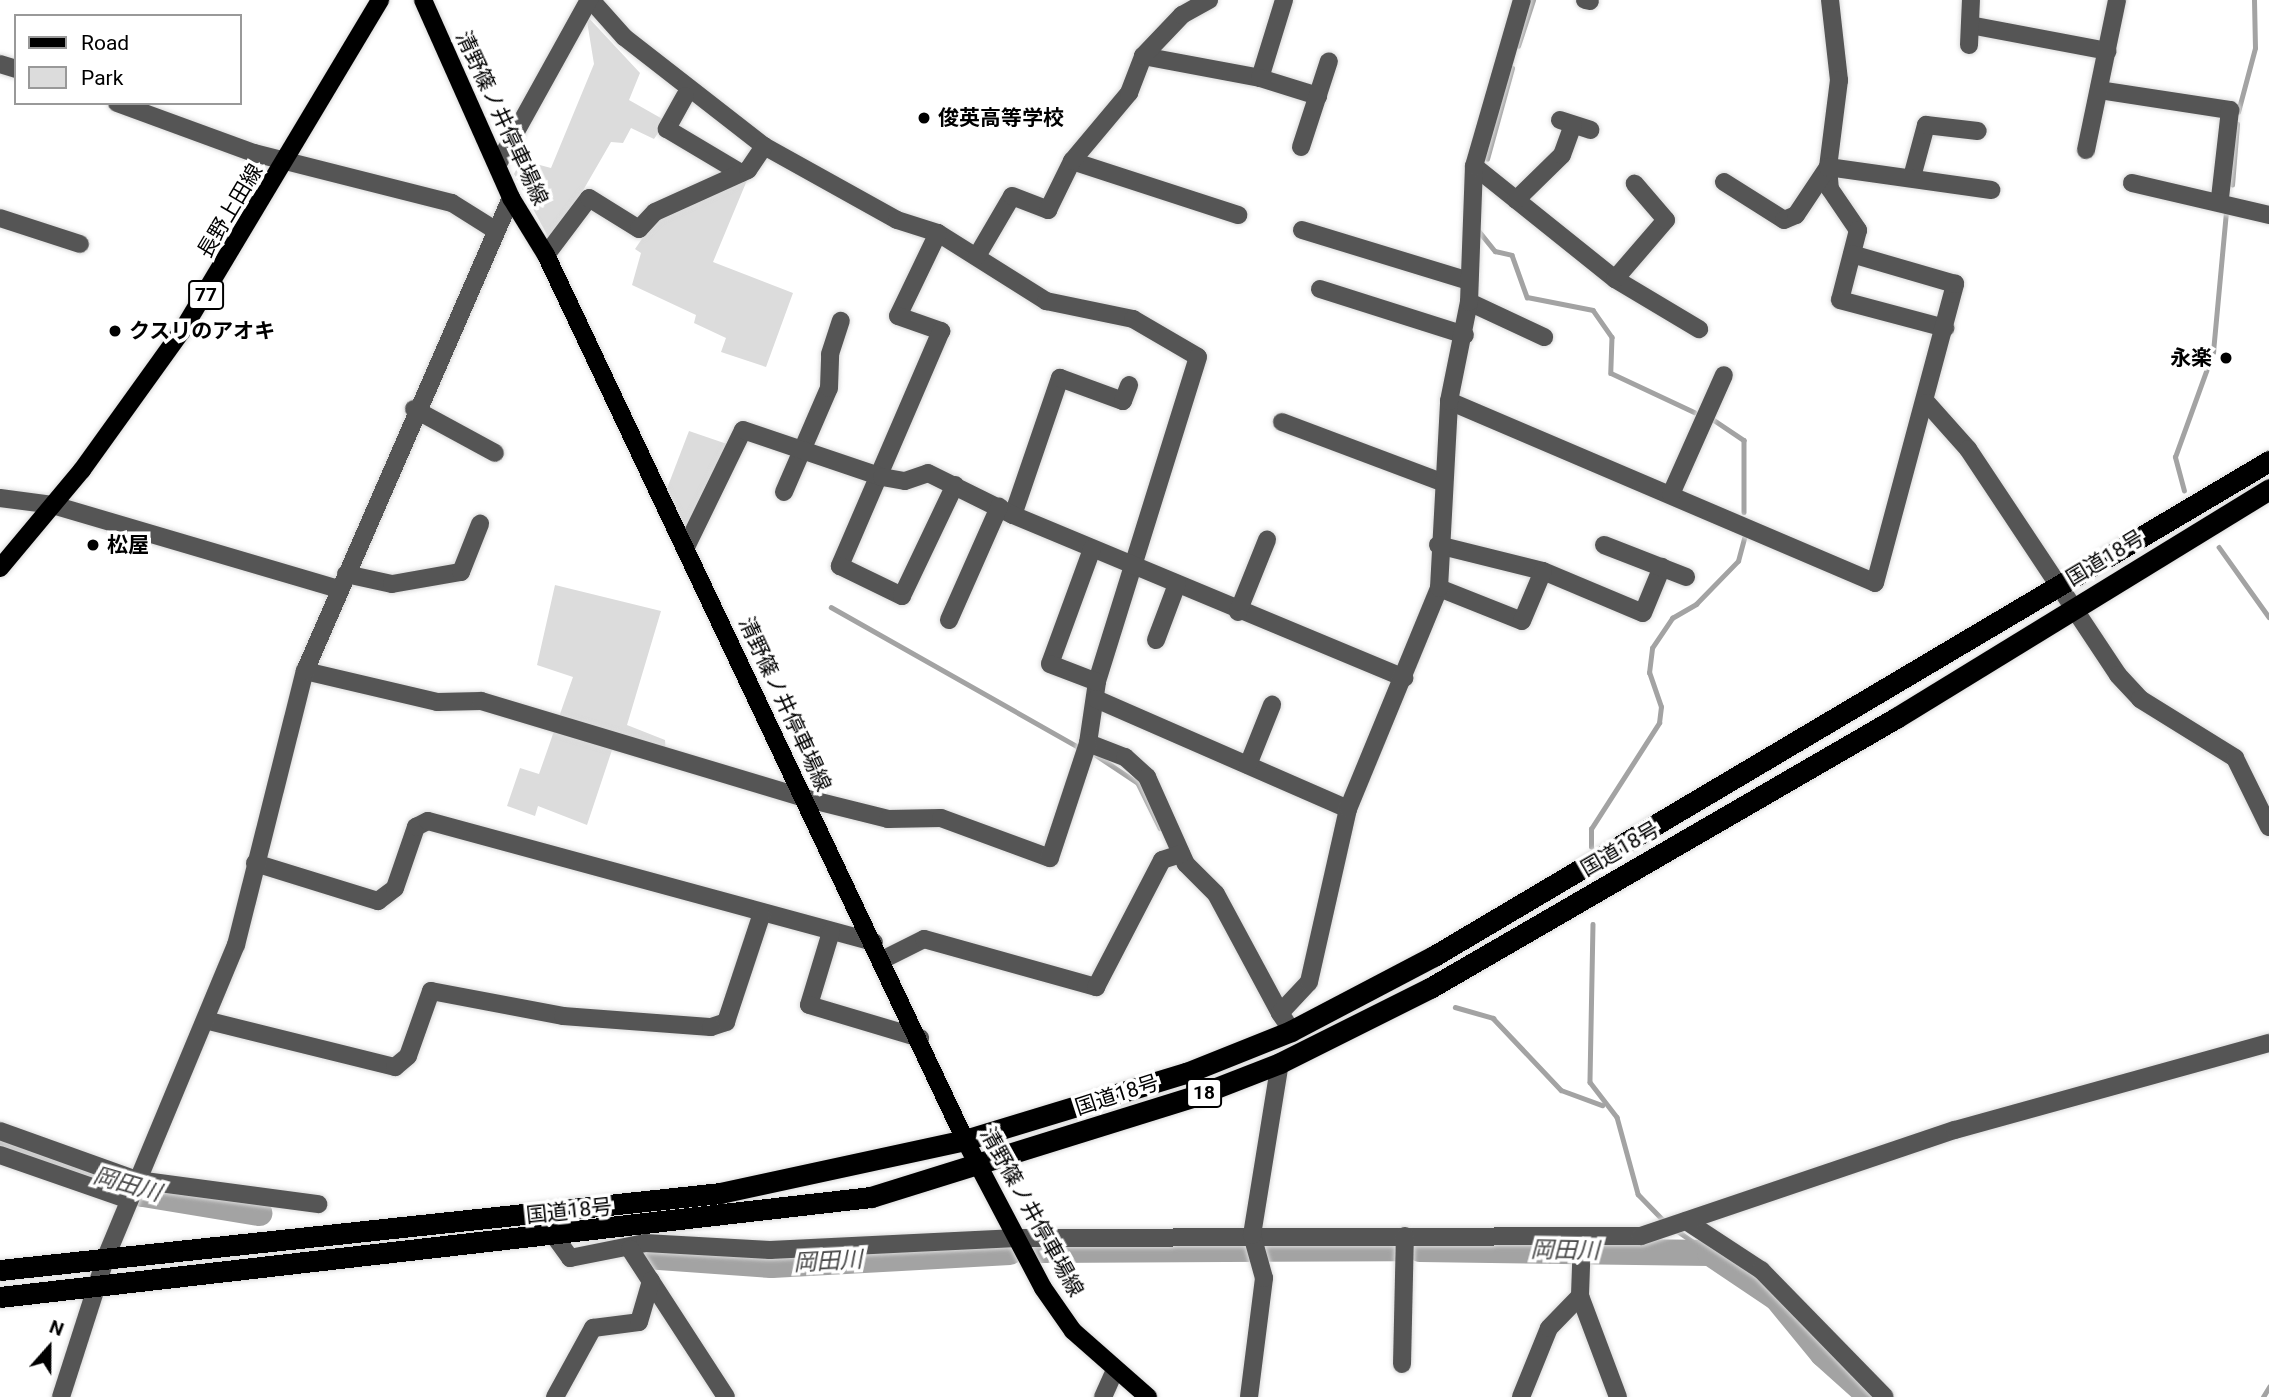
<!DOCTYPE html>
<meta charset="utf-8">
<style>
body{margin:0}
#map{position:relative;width:2269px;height:1397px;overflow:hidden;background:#fff;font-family:Roboto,"Noto Sans JP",sans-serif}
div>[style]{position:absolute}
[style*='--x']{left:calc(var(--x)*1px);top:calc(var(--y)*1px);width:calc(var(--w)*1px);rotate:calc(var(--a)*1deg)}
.green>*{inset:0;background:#dcdcdc}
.stream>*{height:4.5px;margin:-2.25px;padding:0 2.25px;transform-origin:2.25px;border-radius:2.25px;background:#a3a3a3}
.river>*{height:26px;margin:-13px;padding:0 13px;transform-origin:13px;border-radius:13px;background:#a3a3a3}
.roads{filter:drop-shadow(0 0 2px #dbdbdb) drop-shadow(0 0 2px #dbdbdb)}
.minor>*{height:18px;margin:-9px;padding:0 9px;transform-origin:9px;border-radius:9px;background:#555}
.major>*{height:18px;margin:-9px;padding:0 9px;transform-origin:9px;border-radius:9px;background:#000}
.highway>*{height:21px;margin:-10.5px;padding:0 10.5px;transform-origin:10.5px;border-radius:10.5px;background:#000}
.dots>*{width:19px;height:19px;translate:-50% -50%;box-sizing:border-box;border:4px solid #fff;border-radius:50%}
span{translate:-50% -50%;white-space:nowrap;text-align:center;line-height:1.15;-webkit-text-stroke:7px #fff;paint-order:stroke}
.shield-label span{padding:2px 5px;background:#fff;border:2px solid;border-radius:5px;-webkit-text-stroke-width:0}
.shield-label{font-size:19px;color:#000;font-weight:700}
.street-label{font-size:21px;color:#000}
.poi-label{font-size:21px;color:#000;font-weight:700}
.left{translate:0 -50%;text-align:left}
.right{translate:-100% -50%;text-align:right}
.water-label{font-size:23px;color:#444;font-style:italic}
.legend{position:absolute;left:14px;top:14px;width:228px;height:91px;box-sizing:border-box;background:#fff;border:2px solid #999;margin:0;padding:9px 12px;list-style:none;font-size:21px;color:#000}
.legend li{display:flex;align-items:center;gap:14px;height:35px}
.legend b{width:35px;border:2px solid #999}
.north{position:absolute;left:14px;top:1313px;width:70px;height:70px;-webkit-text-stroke:5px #fff;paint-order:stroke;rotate:21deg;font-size:19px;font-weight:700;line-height:28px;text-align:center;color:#000}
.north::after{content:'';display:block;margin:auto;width:24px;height:32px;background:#000;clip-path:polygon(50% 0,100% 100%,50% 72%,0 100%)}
</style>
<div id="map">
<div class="green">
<i style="clip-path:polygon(586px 15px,640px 73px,629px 100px,666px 121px,654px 139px,631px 128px,623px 143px,611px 142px,552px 244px,514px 174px,521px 160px,551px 168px,594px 64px)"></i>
<i style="clip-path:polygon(750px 173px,713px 262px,793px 293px,766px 367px,721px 352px,726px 338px,694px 323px,696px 315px,632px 285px,641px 253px,635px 249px,658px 215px)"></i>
<i style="clip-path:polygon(689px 431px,727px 444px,687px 533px,666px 491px)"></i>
<i style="clip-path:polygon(555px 585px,661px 611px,627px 725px,665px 740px,666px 755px,615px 741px,587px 825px,538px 806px,535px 816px,507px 806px,520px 768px,539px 774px,573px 677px,537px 665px)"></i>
</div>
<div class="stream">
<i style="--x:1518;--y:46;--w:48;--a:-71.9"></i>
<i style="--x:2238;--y:112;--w:66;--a:-75.1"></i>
<i style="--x:2255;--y:48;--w:48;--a:-91.2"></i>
<i style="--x:1487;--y:159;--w:94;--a:-74.6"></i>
<i style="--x:2232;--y:185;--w:61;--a:-85.3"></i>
<i style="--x:1478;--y:230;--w:27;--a:51"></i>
<i style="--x:1495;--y:251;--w:17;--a:13"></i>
<i style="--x:1512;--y:255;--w:45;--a:70.3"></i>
<i style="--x:1527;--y:297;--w:67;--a:11.1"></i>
<i style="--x:1593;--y:310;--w:33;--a:55"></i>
<i style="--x:1612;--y:337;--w:36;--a:92"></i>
<i style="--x:1611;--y:373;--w:92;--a:25.2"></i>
<i style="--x:1714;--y:420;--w:36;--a:34"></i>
<i style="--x:1744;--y:440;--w:72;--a:90"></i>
<i style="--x:2184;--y:491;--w:35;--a:-105"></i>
<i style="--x:2175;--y:457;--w:112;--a:-70.1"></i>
<i style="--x:2213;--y:352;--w:142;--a:-84.7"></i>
<i style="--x:2219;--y:547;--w:86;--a:54.5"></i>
<i style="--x:831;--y:607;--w:283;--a:29.5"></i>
<i style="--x:1096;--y:755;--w:50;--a:33.7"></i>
<i style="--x:1138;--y:783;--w:50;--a:63.9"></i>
<i style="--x:1591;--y:847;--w:18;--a:-90"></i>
<i style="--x:1591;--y:829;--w:126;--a:-57.3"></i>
<i style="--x:1659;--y:723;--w:16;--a:-83"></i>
<i style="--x:1661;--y:707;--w:36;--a:-109"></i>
<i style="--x:1649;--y:673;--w:25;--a:-83"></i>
<i style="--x:1652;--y:648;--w:36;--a:-56"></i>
<i style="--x:1672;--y:618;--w:28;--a:-30"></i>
<i style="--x:1696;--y:604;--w:60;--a:-45.7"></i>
<i style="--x:1738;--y:561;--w:24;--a:-75"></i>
<i style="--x:1593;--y:924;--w:158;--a:91.1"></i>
<i style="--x:1590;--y:1082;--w:44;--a:52.4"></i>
<i style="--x:1617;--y:1117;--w:80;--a:74.7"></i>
<i style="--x:1638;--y:1194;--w:40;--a:46"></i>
<i style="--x:1455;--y:1007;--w:40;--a:16"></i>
<i style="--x:1493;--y:1018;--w:99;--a:46.6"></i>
<i style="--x:1561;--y:1090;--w:44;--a:20.1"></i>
<i style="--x:1676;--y:1230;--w:41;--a:34.1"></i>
<i style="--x:2263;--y:1397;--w:12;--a:-59"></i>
</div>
<div class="river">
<i style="--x:0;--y:1144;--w:151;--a:19.3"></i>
<i style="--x:143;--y:1194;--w:118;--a:9.3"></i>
<i style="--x:1420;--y:1249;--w:290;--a:0.8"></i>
<i style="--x:1710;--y:1253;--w:81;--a:33.9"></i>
<i style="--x:1777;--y:1298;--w:72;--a:50.6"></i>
<i style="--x:1823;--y:1354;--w:64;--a:41.9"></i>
<i style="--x:1042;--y:1250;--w:353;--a:-0.3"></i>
<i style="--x:645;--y:1256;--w:127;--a:4.1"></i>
<i style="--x:772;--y:1265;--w:238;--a:-3.1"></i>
</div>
<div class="roads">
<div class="minor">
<i style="--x:591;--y:0;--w:50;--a:48.3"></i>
<i style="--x:624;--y:37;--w:177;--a:37.9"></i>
<i style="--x:764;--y:146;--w:152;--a:29.1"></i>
<i style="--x:897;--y:220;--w:43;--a:17.6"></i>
<i style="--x:938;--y:233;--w:128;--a:32.2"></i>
<i style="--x:1046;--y:301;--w:89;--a:11.7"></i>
<i style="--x:1133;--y:319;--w:75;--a:30.3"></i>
<i style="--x:1198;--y:357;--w:340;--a:107.3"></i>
<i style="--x:1097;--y:682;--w:62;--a:98.4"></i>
<i style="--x:1088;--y:743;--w:40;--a:21"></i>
<i style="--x:1125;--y:757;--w:30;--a:42"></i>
<i style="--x:1147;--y:777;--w:95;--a:65.9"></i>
<i style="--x:1186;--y:864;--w:42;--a:45"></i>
<i style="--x:1216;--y:894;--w:135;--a:61.7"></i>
<i style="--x:1585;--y:0;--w:5;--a:11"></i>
<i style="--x:1830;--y:0;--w:81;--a:83.6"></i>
<i style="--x:1839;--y:80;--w:88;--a:97.2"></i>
<i style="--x:1828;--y:167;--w:22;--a:85"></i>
<i style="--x:1830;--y:189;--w:50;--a:55.7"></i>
<i style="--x:1858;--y:230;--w:72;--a:104.4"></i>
<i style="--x:1840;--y:300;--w:109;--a:14.9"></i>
<i style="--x:1970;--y:25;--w:140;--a:10.7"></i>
<i style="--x:1969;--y:45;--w:45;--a:-87.5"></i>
<i style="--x:1143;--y:56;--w:119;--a:10.6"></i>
<i style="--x:1260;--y:78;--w:82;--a:-72.9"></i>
<i style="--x:0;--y:64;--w:17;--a:17"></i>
<i style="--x:1260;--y:78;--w:61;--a:17.2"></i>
<i style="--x:2099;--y:90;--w:133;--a:8.7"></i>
<i style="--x:2230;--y:110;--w:89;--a:96.5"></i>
<i style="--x:685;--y:96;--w:38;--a:119"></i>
<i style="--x:667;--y:129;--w:86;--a:30.7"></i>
<i style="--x:117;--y:103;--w:146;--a:20.1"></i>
<i style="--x:254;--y:153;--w:204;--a:14.2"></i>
<i style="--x:452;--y:203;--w:51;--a:32.1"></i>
<i style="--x:1560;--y:120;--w:32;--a:18"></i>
<i style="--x:1301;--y:147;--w:90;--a:-72"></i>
<i style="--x:2086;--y:150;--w:153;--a:-78.3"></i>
<i style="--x:1072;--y:161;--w:175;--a:18"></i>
<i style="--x:498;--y:164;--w:188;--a:-61"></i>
<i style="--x:1474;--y:166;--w:181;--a:38.7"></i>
<i style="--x:1615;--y:279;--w:98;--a:30.8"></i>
<i style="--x:1912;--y:177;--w:54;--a:-74.9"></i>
<i style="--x:1926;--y:125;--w:52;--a:6.6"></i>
<i style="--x:1724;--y:182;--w:71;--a:32.3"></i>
<i style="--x:1784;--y:220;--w:13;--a:-23"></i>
<i style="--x:1796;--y:215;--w:58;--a:-56.3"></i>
<i style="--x:1828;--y:167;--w:165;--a:8"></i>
<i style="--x:2132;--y:183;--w:141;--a:13.1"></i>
<i style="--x:1516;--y:200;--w:64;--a:-44.4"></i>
<i style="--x:1562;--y:155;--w:32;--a:-70"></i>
<i style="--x:0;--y:218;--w:84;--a:18"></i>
<i style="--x:1302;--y:230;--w:175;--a:17"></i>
<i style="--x:938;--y:233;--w:92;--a:115.7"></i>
<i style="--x:898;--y:316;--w:46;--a:19.2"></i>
<i style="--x:941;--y:331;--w:256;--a:113.3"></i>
<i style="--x:840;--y:566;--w:69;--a:25.8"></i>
<i style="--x:902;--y:596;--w:123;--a:-64.5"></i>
<i style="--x:546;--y:255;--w:71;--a:-53"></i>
<i style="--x:589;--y:198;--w:59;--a:31.8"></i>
<i style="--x:639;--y:229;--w:23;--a:-47"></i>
<i style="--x:655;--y:212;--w:102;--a:-24.3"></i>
<i style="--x:748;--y:170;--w:29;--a:-56"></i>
<i style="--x:977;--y:256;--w:69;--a:-59.7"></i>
<i style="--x:1012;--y:196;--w:39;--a:21"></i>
<i style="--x:1048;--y:210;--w:55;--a:-63.9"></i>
<i style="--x:1072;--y:161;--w:89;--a:-50"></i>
<i style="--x:1129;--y:93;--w:40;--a:-69"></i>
<i style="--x:1143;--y:56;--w:57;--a:-46.4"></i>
<i style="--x:1182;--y:15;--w:31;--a:-29"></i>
<i style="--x:1615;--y:279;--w:78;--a:-49.2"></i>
<i style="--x:1666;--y:220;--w:48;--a:-130.7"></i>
<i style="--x:1320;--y:289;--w:152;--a:17.6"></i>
<i style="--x:1469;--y:302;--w:83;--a:25"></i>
<i style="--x:1449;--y:401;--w:463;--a:23.1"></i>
<i style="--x:1875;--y:583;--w:310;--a:-75"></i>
<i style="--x:1955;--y:284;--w:107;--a:-163.8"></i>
<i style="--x:1927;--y:403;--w:62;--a:48.3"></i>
<i style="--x:1968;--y:449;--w:271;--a:56.4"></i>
<i style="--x:2118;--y:675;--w:33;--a:47"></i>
<i style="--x:2140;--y:699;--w:112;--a:31.8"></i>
<i style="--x:2235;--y:758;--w:77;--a:63.8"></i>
<i style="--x:414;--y:409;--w:92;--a:28.5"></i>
<i style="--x:1282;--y:422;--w:171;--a:20.6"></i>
<i style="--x:784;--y:492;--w:113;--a:-66.6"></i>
<i style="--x:829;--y:388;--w:34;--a:-88"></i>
<i style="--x:830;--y:354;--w:35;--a:-72"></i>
<i style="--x:1671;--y:494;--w:130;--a:-66"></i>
<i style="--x:0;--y:498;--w:53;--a:7.5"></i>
<i style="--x:53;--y:505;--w:298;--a:16.4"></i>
<i style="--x:1013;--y:515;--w:145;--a:-71.1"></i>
<i style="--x:1060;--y:378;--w:67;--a:20.1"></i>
<i style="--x:1123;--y:401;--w:17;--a:-69"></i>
<i style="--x:1438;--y:545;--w:108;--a:13.9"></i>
<i style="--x:1543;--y:571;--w:108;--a:22.8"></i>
<i style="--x:1643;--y:613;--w:50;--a:-67.6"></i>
<i style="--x:1604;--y:545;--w:88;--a:21.3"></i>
<i style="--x:686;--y:547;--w:130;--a:-64"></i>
<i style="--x:743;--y:430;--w:147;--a:18.7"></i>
<i style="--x:882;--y:477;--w:23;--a:10"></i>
<i style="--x:905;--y:481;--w:24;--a:-19"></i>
<i style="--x:928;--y:473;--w:95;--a:26.3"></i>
<i style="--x:1013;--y:515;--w:424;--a:22.6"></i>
<i style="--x:1092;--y:549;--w:122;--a:110.1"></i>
<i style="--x:1050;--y:664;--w:50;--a:21"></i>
<i style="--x:346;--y:574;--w:47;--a:12.3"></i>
<i style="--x:392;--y:584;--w:70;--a:-9.9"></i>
<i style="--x:461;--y:572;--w:52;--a:-68.4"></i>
<i style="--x:1439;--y:588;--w:89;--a:21.7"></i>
<i style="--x:1522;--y:621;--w:54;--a:-67.2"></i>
<i style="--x:1238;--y:612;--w:78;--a:-68.1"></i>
<i style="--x:949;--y:620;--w:124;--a:-66.1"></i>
<i style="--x:1156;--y:640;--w:60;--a:-69.4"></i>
<i style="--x:305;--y:671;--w:136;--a:13.2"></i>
<i style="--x:437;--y:702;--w:44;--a:-1.3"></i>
<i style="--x:481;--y:701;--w:337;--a:16.7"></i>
<i style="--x:804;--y:798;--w:87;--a:14"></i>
<i style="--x:888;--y:819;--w:53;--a:-1.1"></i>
<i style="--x:941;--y:818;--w:116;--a:20.2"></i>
<i style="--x:1050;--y:858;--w:121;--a:-71.7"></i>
<i style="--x:1096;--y:699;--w:275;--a:23.6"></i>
<i style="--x:1248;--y:765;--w:65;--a:-68.2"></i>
<i style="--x:255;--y:863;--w:129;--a:17.2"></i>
<i style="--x:378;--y:901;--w:21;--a:-37"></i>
<i style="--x:395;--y:888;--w:65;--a:-71"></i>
<i style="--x:416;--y:827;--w:13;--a:-27"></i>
<i style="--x:428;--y:821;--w:462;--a:15.2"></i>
<i style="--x:831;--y:932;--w:76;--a:106.8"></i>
<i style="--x:809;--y:1005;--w:116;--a:16.6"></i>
<i style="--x:882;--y:960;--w:47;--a:-26.6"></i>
<i style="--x:924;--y:939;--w:179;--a:15.6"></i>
<i style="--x:1096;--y:987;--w:143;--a:-62.5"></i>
<i style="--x:1162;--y:860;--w:20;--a:-18"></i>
<i style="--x:209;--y:1021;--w:192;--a:13.9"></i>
<i style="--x:395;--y:1067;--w:17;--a:-40"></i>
<i style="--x:408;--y:1056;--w:69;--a:-70.5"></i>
<i style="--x:431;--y:991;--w:134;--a:10.7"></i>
<i style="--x:563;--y:1016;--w:148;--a:4.3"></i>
<i style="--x:711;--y:1027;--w:16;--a:-18"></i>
<i style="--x:726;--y:1022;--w:112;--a:-71.7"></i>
<i style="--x:1286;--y:1022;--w:11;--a:-124"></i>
<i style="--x:1280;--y:1013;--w:42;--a:-46.9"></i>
<i style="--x:1309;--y:982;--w:177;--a:-77.3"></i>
<i style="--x:1348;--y:809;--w:239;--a:-67.6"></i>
<i style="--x:1439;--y:588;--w:187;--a:-86.9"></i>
<i style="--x:1449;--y:401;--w:101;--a:-78.6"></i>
<i style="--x:1469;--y:302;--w:136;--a:-87.9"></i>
<i style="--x:1474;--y:166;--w:173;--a:-73.9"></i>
<i style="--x:0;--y:1131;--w:145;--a:19.7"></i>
<i style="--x:137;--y:1180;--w:183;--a:7.6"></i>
<i style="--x:0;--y:1155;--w:137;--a:19.2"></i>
<i style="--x:1686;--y:1221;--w:90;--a:33.2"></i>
<i style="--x:1761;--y:1270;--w:177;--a:45.7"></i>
<i style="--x:555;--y:1237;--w:26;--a:54"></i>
<i style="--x:570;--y:1258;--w:76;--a:-11.3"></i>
<i style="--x:645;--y:1243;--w:125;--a:3.2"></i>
<i style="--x:770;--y:1250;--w:247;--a:-2.8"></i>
<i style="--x:1017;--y:1238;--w:624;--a:-0.18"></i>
<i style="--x:1641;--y:1236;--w:331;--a:-18.7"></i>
<i style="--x:1955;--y:1130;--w:326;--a:-15.5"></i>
<i style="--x:1582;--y:1238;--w:58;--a:92"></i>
<i style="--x:1580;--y:1296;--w:108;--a:69.4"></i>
<i style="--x:630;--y:1249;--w:176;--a:57"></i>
<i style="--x:1402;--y:1364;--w:128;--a:-88.7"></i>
<i style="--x:61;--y:1397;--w:147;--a:-72.2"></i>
<i style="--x:106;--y:1257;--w:338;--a:-67.4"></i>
<i style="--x:236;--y:945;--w:283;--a:-75.9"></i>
<i style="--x:305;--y:671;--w:516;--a:-66.47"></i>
<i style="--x:555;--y:1397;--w:79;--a:-61.2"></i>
<i style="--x:593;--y:1328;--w:46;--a:-7.4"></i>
<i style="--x:639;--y:1322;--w:43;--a:-73.7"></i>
<i style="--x:1103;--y:1397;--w:27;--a:-66"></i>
<i style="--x:1249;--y:1397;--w:120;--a:-82.8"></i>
<i style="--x:1264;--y:1278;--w:45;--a:-105.6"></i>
<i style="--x:1252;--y:1235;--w:174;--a:-80.8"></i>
<i style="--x:1521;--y:1397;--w:74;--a:-67.9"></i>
<i style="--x:1549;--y:1328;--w:45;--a:-45.9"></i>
</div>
<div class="major">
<i style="--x:423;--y:0;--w:217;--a:66"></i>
<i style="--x:511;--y:198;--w:67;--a:58.4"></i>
<i style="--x:546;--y:255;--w:979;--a:64.66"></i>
<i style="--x:965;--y:1140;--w:167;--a:62.2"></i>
<i style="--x:1043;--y:1288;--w:52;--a:55.1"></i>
<i style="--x:1073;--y:1331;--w:100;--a:41.3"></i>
<i style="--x:0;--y:568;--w:128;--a:-50.1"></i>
<i style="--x:82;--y:470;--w:171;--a:-54.3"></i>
<i style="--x:182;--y:331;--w:386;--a:-59.1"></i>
</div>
<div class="highway">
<i style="--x:0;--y:1270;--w:724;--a:-6.1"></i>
<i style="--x:720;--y:1193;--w:251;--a:-12.2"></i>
<i style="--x:965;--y:1140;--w:231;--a:-16.9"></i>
<i style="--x:1186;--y:1073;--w:113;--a:-21.8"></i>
<i style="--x:1291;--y:1031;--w:161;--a:-27.7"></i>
<i style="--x:1434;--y:956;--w:971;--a:-30.66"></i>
<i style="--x:0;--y:1297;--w:877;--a:-6.55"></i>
<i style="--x:871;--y:1197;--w:343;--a:-17.3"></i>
<i style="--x:1198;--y:1095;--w:88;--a:-21.3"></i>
<i style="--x:1280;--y:1063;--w:168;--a:-26.6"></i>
<i style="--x:1430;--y:988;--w:539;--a:-30.09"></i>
<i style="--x:1896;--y:718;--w:438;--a:-31.5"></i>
</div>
</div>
<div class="dots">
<i style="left:924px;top:118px;background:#000"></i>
<i style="left:115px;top:331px;background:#000"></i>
<i style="left:2226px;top:358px;background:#000"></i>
<i style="left:93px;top:545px;background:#000"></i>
</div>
<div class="shield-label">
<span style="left:206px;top:295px">77</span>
<span style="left:1204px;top:1093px">18</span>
</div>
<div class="street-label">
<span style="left:502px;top:118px;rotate:65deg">清野篠ノ井停車場線</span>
<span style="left:230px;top:211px;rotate:-59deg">長野上田線</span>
<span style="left:2105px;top:558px;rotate:-31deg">国道18号</span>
<span style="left:785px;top:704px;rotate:65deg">清野篠ノ井停車場線</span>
<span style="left:1620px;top:849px;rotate:-30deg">国道18号</span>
<span style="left:1117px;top:1095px;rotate:-18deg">国道18号</span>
<span style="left:569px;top:1211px;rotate:-6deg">国道18号</span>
<span style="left:1032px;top:1212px;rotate:61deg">清野篠ノ井停車場線</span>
</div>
<div class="poi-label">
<span class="left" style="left:938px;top:118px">俊英高等学校</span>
<span class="left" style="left:129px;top:331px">クスリのアオキ</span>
<span class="right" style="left:2212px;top:358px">永楽</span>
<span class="left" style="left:107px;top:545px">松屋</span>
</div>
<div class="water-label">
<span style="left:127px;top:1185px;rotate:16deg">岡田川</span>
<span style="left:1565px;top:1251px;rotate:1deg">岡田川</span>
<span style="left:828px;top:1262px;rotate:-3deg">岡田川</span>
</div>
<ul class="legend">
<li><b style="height:9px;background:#000"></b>Road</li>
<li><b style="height:19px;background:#dcdcdc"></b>Park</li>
</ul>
<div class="north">N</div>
</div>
